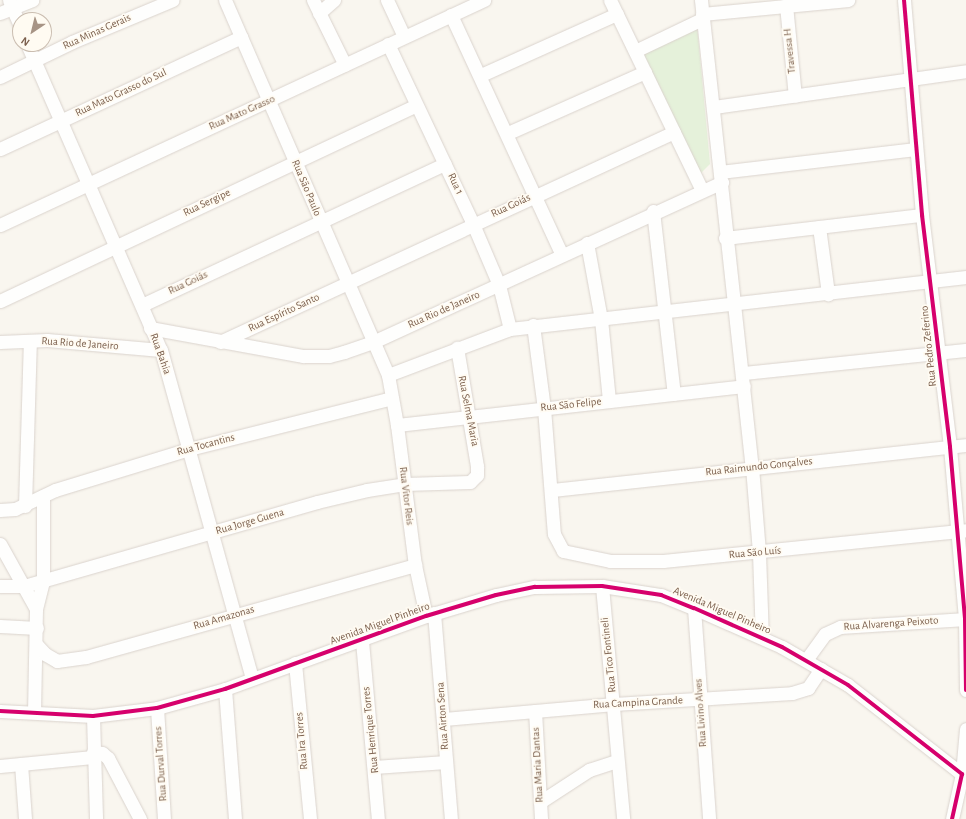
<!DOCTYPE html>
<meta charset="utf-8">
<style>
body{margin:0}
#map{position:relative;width:966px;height:819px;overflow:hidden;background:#f9f6ef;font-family:"Alegreya Sans",sans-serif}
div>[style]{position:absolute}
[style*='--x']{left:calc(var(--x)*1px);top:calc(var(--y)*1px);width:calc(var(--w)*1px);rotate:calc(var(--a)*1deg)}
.green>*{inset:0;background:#e5f1da}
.roads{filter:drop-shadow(0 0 1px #dad3cd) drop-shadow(0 0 1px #dad3cd)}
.minor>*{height:13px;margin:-6.5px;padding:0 6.5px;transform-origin:6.5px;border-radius:6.5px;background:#fefefd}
.cycleway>*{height:4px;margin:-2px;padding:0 2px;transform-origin:2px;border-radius:2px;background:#d6006c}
span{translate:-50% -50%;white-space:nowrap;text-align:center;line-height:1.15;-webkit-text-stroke:3.5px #fffbf2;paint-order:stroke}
.street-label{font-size:11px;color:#7b5f4c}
.north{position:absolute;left:12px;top:12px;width:40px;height:40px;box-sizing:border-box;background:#fffbf2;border:1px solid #cabdb0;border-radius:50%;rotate:215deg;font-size:11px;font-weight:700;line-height:16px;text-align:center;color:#7b5f4c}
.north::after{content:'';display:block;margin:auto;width:14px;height:18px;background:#a79485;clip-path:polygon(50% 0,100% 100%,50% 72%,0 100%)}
</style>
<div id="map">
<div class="green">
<i style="clip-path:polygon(697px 25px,710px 164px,699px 175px,642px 51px)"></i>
</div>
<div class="roads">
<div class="minor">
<i style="--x:9;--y:0;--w:28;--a:67"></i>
<i style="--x:225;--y:0;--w:409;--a:66.5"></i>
<i style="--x:388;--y:375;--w:51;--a:79.8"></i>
<i style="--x:397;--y:425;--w:141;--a:82.7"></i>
<i style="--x:415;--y:565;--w:52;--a:77.8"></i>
<i style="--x:313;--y:0;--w:72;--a:63.8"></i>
<i style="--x:387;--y:0;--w:40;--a:65"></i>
<i style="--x:610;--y:0;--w:211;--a:64.2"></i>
<i style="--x:701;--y:0;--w:470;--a:83.8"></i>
<i style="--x:752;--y:467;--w:86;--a:85.3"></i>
<i style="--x:759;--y:553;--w:84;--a:88"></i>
<i style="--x:904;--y:0;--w:216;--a:85.2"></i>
<i style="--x:922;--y:215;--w:234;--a:83.1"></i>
<i style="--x:950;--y:447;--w:173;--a:85"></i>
<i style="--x:965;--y:619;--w:71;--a:89.2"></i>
<i style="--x:786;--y:5;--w:91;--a:84.4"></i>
<i style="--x:0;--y:13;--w:35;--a:-22"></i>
<i style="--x:319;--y:13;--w:20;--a:-41"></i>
<i style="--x:702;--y:14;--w:147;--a:-5.5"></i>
<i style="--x:451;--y:15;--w:262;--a:65.2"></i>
<i style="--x:27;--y:44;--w:334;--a:66.4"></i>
<i style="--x:161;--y:350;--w:340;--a:74.5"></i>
<i style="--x:388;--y:44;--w:199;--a:64.7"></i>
<i style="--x:473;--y:224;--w:66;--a:66.9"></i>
<i style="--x:499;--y:285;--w:45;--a:76"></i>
<i style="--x:635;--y:51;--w:74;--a:-25.5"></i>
<i style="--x:481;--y:75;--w:149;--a:-24.2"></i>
<i style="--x:0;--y:77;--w:80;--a:-25.9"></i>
<i style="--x:72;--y:42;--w:109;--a:-22.6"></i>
<i style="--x:714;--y:107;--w:255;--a:-8.1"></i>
<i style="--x:508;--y:133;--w:150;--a:-24"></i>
<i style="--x:0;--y:149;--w:266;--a:-24.9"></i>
<i style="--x:720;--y:172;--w:197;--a:-6.7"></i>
<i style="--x:653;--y:211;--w:184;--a:83.5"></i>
<i style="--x:0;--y:225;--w:534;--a:-24.93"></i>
<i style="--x:819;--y:227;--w:68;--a:82.3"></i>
<i style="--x:725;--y:238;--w:198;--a:-6.7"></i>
<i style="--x:587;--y:243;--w:77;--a:79.6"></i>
<i style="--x:601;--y:319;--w:82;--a:84.4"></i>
<i style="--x:0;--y:301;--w:459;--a:-25.2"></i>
<i style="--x:142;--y:305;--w:334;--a:-25"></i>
<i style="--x:533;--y:325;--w:84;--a:82.5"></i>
<i style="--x:544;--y:408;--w:126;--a:85.5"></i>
<i style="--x:554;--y:534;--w:19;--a:62"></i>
<i style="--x:563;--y:551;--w:48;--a:12"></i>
<i style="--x:610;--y:561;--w:53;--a:0"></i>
<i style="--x:663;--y:561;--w:305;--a:-5.8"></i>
<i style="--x:150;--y:328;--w:156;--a:10.4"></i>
<i style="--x:303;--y:356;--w:26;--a:0"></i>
<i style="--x:329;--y:356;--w:16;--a:-15"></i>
<i style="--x:344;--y:352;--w:31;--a:-19"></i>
<i style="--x:373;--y:342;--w:384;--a:-24.6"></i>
<i style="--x:0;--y:342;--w:47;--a:-2.4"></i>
<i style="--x:47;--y:340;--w:114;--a:5"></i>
<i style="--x:220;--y:342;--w:500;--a:-24.82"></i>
<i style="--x:743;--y:373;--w:224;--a:-5.9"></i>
<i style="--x:388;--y:375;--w:130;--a:-20.7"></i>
<i style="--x:510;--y:329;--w:459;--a:-6.5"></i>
<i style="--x:397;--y:425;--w:349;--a:-6.4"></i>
<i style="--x:552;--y:490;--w:416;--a:-6.2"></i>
<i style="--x:25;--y:506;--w:165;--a:-88.3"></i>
<i style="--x:0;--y:510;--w:15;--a:-4"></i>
<i style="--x:15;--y:509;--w:44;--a:-25.4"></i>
<i style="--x:55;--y:490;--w:140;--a:-17"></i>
<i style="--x:189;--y:449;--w:209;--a:-14.1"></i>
<i style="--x:0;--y:544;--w:74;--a:61"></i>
<i style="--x:36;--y:609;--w:103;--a:91.1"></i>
<i style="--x:0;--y:586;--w:24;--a:0"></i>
<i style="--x:24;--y:586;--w:305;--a:-16"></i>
<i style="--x:317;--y:502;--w:51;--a:-13.5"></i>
<i style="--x:367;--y:490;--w:38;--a:-9"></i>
<i style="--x:405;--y:484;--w:65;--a:-1.8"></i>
<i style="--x:470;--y:482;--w:10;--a:-45"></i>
<i style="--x:477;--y:475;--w:9;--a:-90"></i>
<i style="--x:477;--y:466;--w:120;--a:-99.6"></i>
<i style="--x:602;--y:586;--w:234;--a:84.8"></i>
<i style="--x:694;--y:608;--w:212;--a:85.9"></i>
<i style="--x:36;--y:609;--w:29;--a:-76"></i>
<i style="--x:43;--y:581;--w:85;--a:-90"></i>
<i style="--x:434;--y:613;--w:207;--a:85.3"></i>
<i style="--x:0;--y:626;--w:37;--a:3"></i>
<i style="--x:362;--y:641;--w:179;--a:84.9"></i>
<i style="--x:37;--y:645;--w:12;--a:48"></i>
<i style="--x:45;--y:654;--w:14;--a:30"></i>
<i style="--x:57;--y:661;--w:29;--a:-8"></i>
<i style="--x:86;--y:657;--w:342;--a:-15.6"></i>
<i style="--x:806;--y:660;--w:32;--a:-54"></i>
<i style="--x:825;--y:634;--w:17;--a:-25"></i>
<i style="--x:840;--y:627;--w:126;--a:-3.6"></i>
<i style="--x:295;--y:663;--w:157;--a:84.5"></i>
<i style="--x:225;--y:689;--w:130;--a:85.6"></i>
<i style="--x:157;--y:708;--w:111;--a:86.4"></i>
<i style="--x:0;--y:711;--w:93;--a:3.1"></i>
<i style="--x:93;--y:716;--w:64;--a:-7.1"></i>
<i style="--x:157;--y:708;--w:71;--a:-15.6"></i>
<i style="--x:225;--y:689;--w:214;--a:-20"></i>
<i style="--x:426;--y:616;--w:73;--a:-16.7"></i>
<i style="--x:496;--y:595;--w:40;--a:-12"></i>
<i style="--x:535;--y:587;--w:67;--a:-0.9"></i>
<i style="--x:602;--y:586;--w:60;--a:8.7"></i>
<i style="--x:661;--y:595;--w:35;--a:22"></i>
<i style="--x:694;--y:608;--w:96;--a:23.9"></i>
<i style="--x:782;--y:647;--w:76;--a:29.9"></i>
<i style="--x:848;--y:685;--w:145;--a:38"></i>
<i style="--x:962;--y:774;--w:46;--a:102.5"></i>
<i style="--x:535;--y:711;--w:108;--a:86.8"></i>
<i style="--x:93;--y:716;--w:103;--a:88.3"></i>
<i style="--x:444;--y:719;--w:171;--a:-5"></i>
<i style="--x:614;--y:704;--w:178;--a:-3.5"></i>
<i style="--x:792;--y:693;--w:17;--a:-17"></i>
<i style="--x:808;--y:688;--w:23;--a:-56"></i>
<i style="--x:966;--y:729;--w:45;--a:95.1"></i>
<i style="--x:962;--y:774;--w:4;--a:27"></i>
<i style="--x:93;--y:752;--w:9;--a:6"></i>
<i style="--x:102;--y:753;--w:8;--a:40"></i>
<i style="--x:108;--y:758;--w:69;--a:62.3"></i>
<i style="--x:21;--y:764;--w:55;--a:85.8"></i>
<i style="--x:0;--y:766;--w:93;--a:-5.5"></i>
<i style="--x:374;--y:767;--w:72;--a:-4"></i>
<i style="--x:540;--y:802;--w:59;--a:-33.1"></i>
<i style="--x:589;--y:770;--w:29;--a:-18"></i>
</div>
</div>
<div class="cycleway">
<i style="--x:904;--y:0;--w:216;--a:85.2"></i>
<i style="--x:922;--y:215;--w:234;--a:83.1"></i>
<i style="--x:950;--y:447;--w:173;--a:85"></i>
<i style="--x:965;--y:619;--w:71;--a:89.2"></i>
<i style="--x:0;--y:711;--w:93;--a:3.1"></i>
<i style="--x:93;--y:716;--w:64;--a:-7.1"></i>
<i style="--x:157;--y:708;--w:71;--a:-15.6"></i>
<i style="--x:225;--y:689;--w:214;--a:-20"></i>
<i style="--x:426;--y:616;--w:73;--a:-16.7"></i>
<i style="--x:496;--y:595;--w:40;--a:-12"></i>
<i style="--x:535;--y:587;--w:67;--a:-0.9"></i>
<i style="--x:602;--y:586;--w:60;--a:8.7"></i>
<i style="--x:661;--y:595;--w:35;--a:22"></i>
<i style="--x:694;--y:608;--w:96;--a:23.9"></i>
<i style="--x:782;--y:647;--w:76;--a:29.9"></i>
<i style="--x:848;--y:685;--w:145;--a:38"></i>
<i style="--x:962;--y:774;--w:46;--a:102.5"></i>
</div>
<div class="street-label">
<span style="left:97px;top:32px;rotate:-24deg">Rua Minas Gerais</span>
<span style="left:790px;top:51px;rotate:-96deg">Travessa H</span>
<span style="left:121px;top:93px;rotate:-25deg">Rua Mato Grasso do Sul</span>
<span style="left:242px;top:113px;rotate:-24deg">Rua Mato Grasso</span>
<span style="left:455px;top:184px;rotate:65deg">Rua 1</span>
<span style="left:306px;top:188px;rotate:67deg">Rua São Paulo</span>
<span style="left:207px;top:203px;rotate:-25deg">Rua Sergipe</span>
<span style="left:511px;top:206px;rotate:-25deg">Rua Goiás</span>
<span style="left:188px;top:283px;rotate:-25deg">Rua Goiás</span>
<span style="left:444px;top:310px;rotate:-24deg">Rua Rio de Janeiro</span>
<span style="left:284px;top:313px;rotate:-25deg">Rua Espírito Santo</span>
<span style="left:80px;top:344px;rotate:4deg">Rua Rio de Janeiro</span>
<span style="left:929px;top:346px;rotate:-96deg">Rua Pedro Zeferino</span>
<span style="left:160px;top:354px;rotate:70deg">Rua Bahia</span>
<span style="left:571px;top:405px;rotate:-6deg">Rua São Felipe</span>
<span style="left:468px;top:411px;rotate:79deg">Rua Selma Maria</span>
<span style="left:206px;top:445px;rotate:-15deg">Rua Tocantins</span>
<span style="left:759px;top:467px;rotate:-6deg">Rua Raimundo Gonçalves</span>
<span style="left:406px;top:496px;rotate:83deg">Rua Vitor Reis</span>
<span style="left:250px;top:522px;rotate:-16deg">Rua Jorge Guena</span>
<span style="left:755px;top:553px;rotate:-5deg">Rua São Luís</span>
<span style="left:722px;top:611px;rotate:23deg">Avenida Miguel Pinheiro</span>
<span style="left:224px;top:618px;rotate:-16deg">Rua Amazonas</span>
<span style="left:380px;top:624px;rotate:-20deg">Avenida Miguel Pinheiro</span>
<span style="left:891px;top:624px;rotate:-4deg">Rua Alvarenga Peixoto</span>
<span style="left:609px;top:655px;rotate:-96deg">Rua Tico Fontineli</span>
<span style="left:638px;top:703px;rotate:-3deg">Rua Campina Grande</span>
<span style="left:701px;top:713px;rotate:-94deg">Rua Livino Alves</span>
<span style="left:443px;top:716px;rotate:-94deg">Rua Airton Sena</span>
<span style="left:371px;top:730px;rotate:-96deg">Rua Henrique Torres</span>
<span style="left:302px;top:741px;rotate:-95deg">Rua Ira Torres</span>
<span style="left:161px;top:764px;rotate:-94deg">Rua Durval Torres</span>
<span style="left:538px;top:765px;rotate:-93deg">Rua Maria Dantas</span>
</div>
<div class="north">N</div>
</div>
